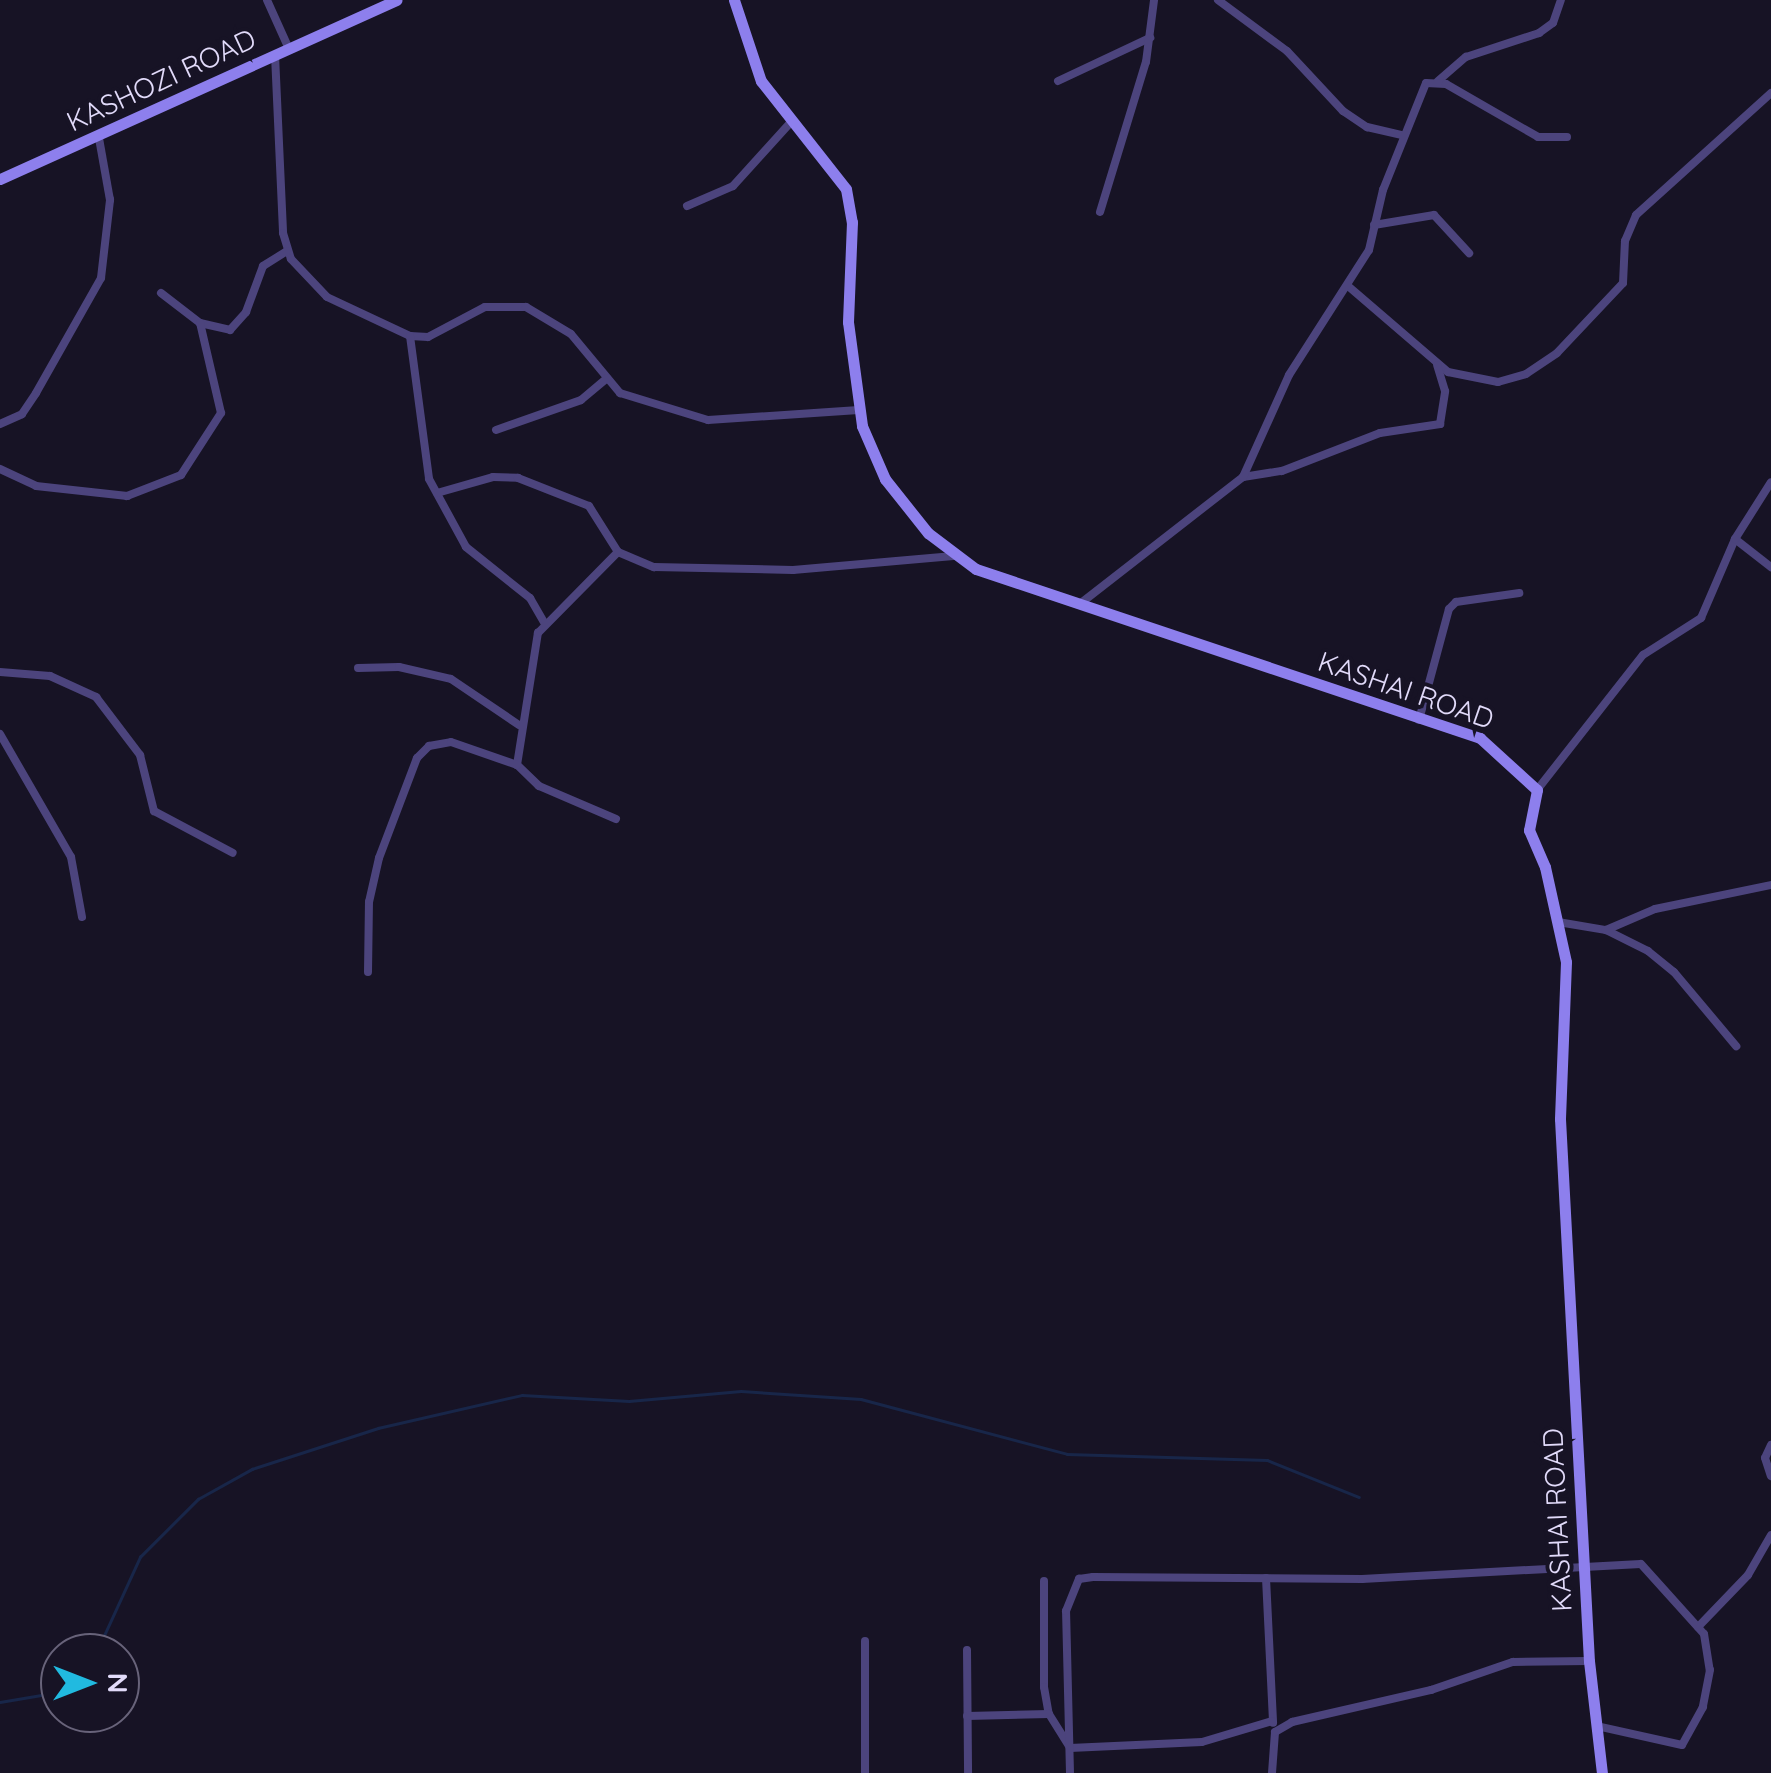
<!DOCTYPE html>
<style>
body{margin:0}
#map{position:relative;width:1771px;height:1773px;overflow:hidden;background:#171325;font-family:Quicksand,sans-serif}
div>[style]{position:absolute}
[style*='--x']{left:calc(var(--x)*1px);top:calc(var(--y)*1px);width:calc(var(--w)*1px);rotate:calc(var(--a)*1deg)}
.stream>*{height:2.5px;margin:-1.25px;padding:0 1.25px;transform-origin:1.25px;border-radius:1.25px;background:#182649}
.street>*{height:8px;margin:-4px;padding:0 4px;transform-origin:4px;border-radius:4px;background:#4c447d}
.secondary>*{height:11px;margin:-5.5px;padding:0 5.5px;transform-origin:5.5px;border-radius:5.5px;background:#8d7fed}
span{translate:-50% -50%;white-space:nowrap;text-align:center;line-height:1.15;-webkit-text-stroke:8px #171325;paint-order:stroke}
.street-label{font-size:28px;color:#e2dbfa}
.north{position:absolute;left:40px;top:1633px;width:100px;height:100px;box-sizing:border-box;background:#171325;border:2px solid #68637a;border-radius:50%;rotate:90deg;font-size:28px;font-weight:700;line-height:40px;text-align:center;color:#e2dbfa}
.north::after{content:'';display:block;margin:auto;width:35px;height:45px;background:#21bae0;clip-path:polygon(50% 0,100% 100%,50% 72%,0 100%)}
</style>
<div id="map">
<div class="stream">
<i style="--x:96;--y:1653;--w:106;--a:-65.4"></i>
<i style="--x:140;--y:1557;--w:82;--a:-45"></i>
<i style="--x:198;--y:1499;--w:62;--a:-29.1"></i>
<i style="--x:252;--y:1469;--w:133;--a:-18"></i>
<i style="--x:378;--y:1428;--w:148;--a:-12.9"></i>
<i style="--x:522;--y:1395;--w:107;--a:3.2"></i>
<i style="--x:629;--y:1401;--w:112;--a:-5.1"></i>
<i style="--x:741;--y:1391;--w:120;--a:3.8"></i>
<i style="--x:861;--y:1399;--w:213;--a:14.9"></i>
<i style="--x:1067;--y:1454;--w:200;--a:1.7"></i>
<i style="--x:1267;--y:1460;--w:99;--a:21.9"></i>
<i style="--x:0;--y:1702;--w:61;--a:-9.5"></i>
</div>
<div class="street">
<i style="--x:267;--y:0;--w:54;--a:65.8"></i>
<i style="--x:1218;--y:0;--w:86;--a:36.5"></i>
<i style="--x:1287;--y:51;--w:82;--a:47"></i>
<i style="--x:1343;--y:111;--w:29;--a:34"></i>
<i style="--x:1367;--y:127;--w:36;--a:13"></i>
<i style="--x:275;--y:55;--w:178;--a:87.4"></i>
<i style="--x:283;--y:233;--w:27;--a:73"></i>
<i style="--x:291;--y:259;--w:52;--a:46.5"></i>
<i style="--x:327;--y:297;--w:92;--a:25.2"></i>
<i style="--x:410;--y:336;--w:18;--a:3"></i>
<i style="--x:428;--y:337;--w:64;--a:-27.8"></i>
<i style="--x:485;--y:307;--w:41;--a:0"></i>
<i style="--x:526;--y:307;--w:52;--a:31"></i>
<i style="--x:571;--y:334;--w:77;--a:50.3"></i>
<i style="--x:620;--y:393;--w:92;--a:17.1"></i>
<i style="--x:708;--y:420;--w:151;--a:-3.8"></i>
<i style="--x:1058;--y:81;--w:102;--a:-25.1"></i>
<i style="--x:1438;--y:81;--w:37;--a:-41"></i>
<i style="--x:1466;--y:57;--w:77;--a:-18.2"></i>
<i style="--x:1539;--y:33;--w:17;--a:-36"></i>
<i style="--x:1553;--y:23;--w:24;--a:-71"></i>
<i style="--x:687;--y:206;--w:50;--a:-23.5"></i>
<i style="--x:733;--y:186;--w:88;--a:-47.8"></i>
<i style="--x:1100;--y:212;--w:157;--a:-73"></i>
<i style="--x:1146;--y:62;--w:63;--a:-82.6"></i>
<i style="--x:1374;--y:225;--w:61;--a:-9.5"></i>
<i style="--x:1434;--y:215;--w:52;--a:47.4"></i>
<i style="--x:1348;--y:286;--w:132;--a:40.7"></i>
<i style="--x:1448;--y:372;--w:51;--a:11.3"></i>
<i style="--x:1498;--y:382;--w:29;--a:-16"></i>
<i style="--x:1526;--y:374;--w:37;--a:-34"></i>
<i style="--x:1557;--y:353;--w:96;--a:-46.7"></i>
<i style="--x:1623;--y:283;--w:42;--a:-87.3"></i>
<i style="--x:1625;--y:241;--w:28;--a:-67"></i>
<i style="--x:1636;--y:215;--w:182;--a:-42.1"></i>
<i style="--x:161;--y:293;--w:49;--a:37.6"></i>
<i style="--x:200;--y:323;--w:31;--a:13"></i>
<i style="--x:230;--y:330;--w:24;--a:-48"></i>
<i style="--x:246;--y:312;--w:49;--a:-69.7"></i>
<i style="--x:263;--y:266;--w:28;--a:-32"></i>
<i style="--x:410;--y:336;--w:144;--a:82.4"></i>
<i style="--x:429;--y:479;--w:77;--a:61.4"></i>
<i style="--x:466;--y:547;--w:82;--a:38.6"></i>
<i style="--x:530;--y:598;--w:28;--a:60"></i>
<i style="--x:0;--y:424;--w:24;--a:-24"></i>
<i style="--x:22;--y:414;--w:25;--a:-56"></i>
<i style="--x:36;--y:393;--w:132;--a:-60.5"></i>
<i style="--x:101;--y:278;--w:79;--a:-83.4"></i>
<i style="--x:110;--y:200;--w:63;--a:-100.1"></i>
<i style="--x:496;--y:430;--w:90;--a:-19.4"></i>
<i style="--x:581;--y:400;--w:34;--a:-40"></i>
<i style="--x:0;--y:469;--w:40;--a:25"></i>
<i style="--x:36;--y:486;--w:92;--a:6.3"></i>
<i style="--x:127;--y:496;--w:58;--a:-21.3"></i>
<i style="--x:181;--y:475;--w:74;--a:-57.2"></i>
<i style="--x:221;--y:413;--w:92;--a:-103.1"></i>
<i style="--x:1243;--y:477;--w:39;--a:-9"></i>
<i style="--x:1282;--y:471;--w:105;--a:-21.2"></i>
<i style="--x:1380;--y:433;--w:61;--a:-8.5"></i>
<i style="--x:1440;--y:424;--w:33;--a:-81"></i>
<i style="--x:1445;--y:391;--w:27;--a:-107"></i>
<i style="--x:437;--y:493;--w:58;--a:-15.9"></i>
<i style="--x:493;--y:477;--w:25;--a:2"></i>
<i style="--x:518;--y:478;--w:76;--a:21.5"></i>
<i style="--x:589;--y:506;--w:54;--a:57.8"></i>
<i style="--x:618;--y:552;--w:39;--a:23"></i>
<i style="--x:654;--y:567;--w:139;--a:1.2"></i>
<i style="--x:793;--y:570;--w:161;--a:-5"></i>
<i style="--x:1735;--y:539;--w:46;--a:37.9"></i>
<i style="--x:1081;--y:603;--w:205;--a:-37.9"></i>
<i style="--x:1243;--y:477;--w:112;--a:-65.7"></i>
<i style="--x:1289;--y:375;--w:148;--a:-57.4"></i>
<i style="--x:1369;--y:250;--w:62;--a:-76.9"></i>
<i style="--x:1383;--y:190;--w:115;--a:-68.1"></i>
<i style="--x:1426;--y:83;--w:20;--a:3"></i>
<i style="--x:1446;--y:84;--w:106;--a:29.9"></i>
<i style="--x:1538;--y:137;--w:29;--a:0"></i>
<i style="--x:358;--y:668;--w:41;--a:-1.4"></i>
<i style="--x:399;--y:667;--w:53;--a:13"></i>
<i style="--x:451;--y:679;--w:82;--a:34.1"></i>
<i style="--x:0;--y:672;--w:50;--a:4.6"></i>
<i style="--x:50;--y:676;--w:51;--a:24.5"></i>
<i style="--x:96;--y:697;--w:73;--a:52.8"></i>
<i style="--x:140;--y:755;--w:58;--a:76"></i>
<i style="--x:154;--y:811;--w:89;--a:28"></i>
<i style="--x:1419;--y:720;--w:115;--a:-74.9"></i>
<i style="--x:1449;--y:609;--w:10;--a:-45"></i>
<i style="--x:1456;--y:602;--w:64;--a:-8.1"></i>
<i style="--x:0;--y:734;--w:142;--a:60"></i>
<i style="--x:71;--y:857;--w:61;--a:79.6"></i>
<i style="--x:1537;--y:790;--w:172;--a:-51.9"></i>
<i style="--x:1643;--y:655;--w:69;--a:-32.5"></i>
<i style="--x:1701;--y:618;--w:86;--a:-66.7"></i>
<i style="--x:1735;--y:539;--w:67;--a:-57.7"></i>
<i style="--x:616;--y:819;--w:84;--a:-156.8"></i>
<i style="--x:539;--y:786;--w:30;--a:-136"></i>
<i style="--x:517;--y:765;--w:134;--a:-81"></i>
<i style="--x:538;--y:633;--w:114;--a:-45.4"></i>
<i style="--x:1558;--y:922;--w:49;--a:9.5"></i>
<i style="--x:1606;--y:930;--w:47;--a:26.6"></i>
<i style="--x:1648;--y:951;--w:33;--a:39"></i>
<i style="--x:1674;--y:972;--w:97;--a:50"></i>
<i style="--x:1606;--y:930;--w:53;--a:-23.2"></i>
<i style="--x:1655;--y:909;--w:118;--a:-11.7"></i>
<i style="--x:368;--y:972;--w:70;--a:-89.2"></i>
<i style="--x:369;--y:902;--w:45;--a:-77.2"></i>
<i style="--x:379;--y:858;--w:107;--a:-69.2"></i>
<i style="--x:417;--y:758;--w:17;--a:-45"></i>
<i style="--x:429;--y:746;--w:22;--a:-10"></i>
<i style="--x:451;--y:742;--w:70;--a:19.2"></i>
<i style="--x:1771;--y:1445;--w:14;--a:115"></i>
<i style="--x:1765;--y:1458;--w:19;--a:72"></i>
<i style="--x:1266;--y:1578;--w:145;--a:87.2"></i>
<i style="--x:1044;--y:1581;--w:106;--a:90"></i>
<i style="--x:1044;--y:1687;--w:27;--a:80"></i>
<i style="--x:1049;--y:1714;--w:40;--a:58"></i>
<i style="--x:1070;--y:1748;--w:132;--a:-2.6"></i>
<i style="--x:1202;--y:1742;--w:73;--a:-16.7"></i>
<i style="--x:1698;--y:1627;--w:72;--a:-46.1"></i>
<i style="--x:1748;--y:1575;--w:46;--a:-60.1"></i>
<i style="--x:865;--y:1641;--w:132;--a:90"></i>
<i style="--x:967;--y:1650;--w:123;--a:89.5"></i>
<i style="--x:967;--y:1716;--w:82;--a:-1.4"></i>
<i style="--x:1070;--y:1773;--w:162;--a:-91.4"></i>
<i style="--x:1066;--y:1611;--w:35;--a:-68"></i>
<i style="--x:1079;--y:1579;--w:14;--a:-8"></i>
<i style="--x:1093;--y:1577;--w:269;--a:0.4"></i>
<i style="--x:1362;--y:1579;--w:279;--a:-3.1"></i>
<i style="--x:1641;--y:1564;--w:94;--a:48"></i>
<i style="--x:1704;--y:1634;--w:36;--a:81"></i>
<i style="--x:1710;--y:1670;--w:38;--a:101"></i>
<i style="--x:1703;--y:1707;--w:43;--a:118.9"></i>
<i style="--x:1682;--y:1745;--w:88;--a:-167.5"></i>
<i style="--x:1272;--y:1773;--w:41;--a:-85.8"></i>
<i style="--x:1275;--y:1732;--w:20;--a:-30"></i>
<i style="--x:1292;--y:1722;--w:143;--a:-13"></i>
<i style="--x:1431;--y:1690;--w:87;--a:-18.9"></i>
<i style="--x:1513;--y:1662;--w:76;--a:-0.8"></i>
</div>
<div class="secondary">
<i style="--x:734;--y:0;--w:85;--a:71.6"></i>
<i style="--x:761;--y:81;--w:137;--a:51.8"></i>
<i style="--x:846;--y:189;--w:34;--a:80"></i>
<i style="--x:852;--y:222;--w:100;--a:92.3"></i>
<i style="--x:848;--y:322;--w:105;--a:82.3"></i>
<i style="--x:862;--y:426;--w:58;--a:66.5"></i>
<i style="--x:885;--y:479;--w:69;--a:51.5"></i>
<i style="--x:928;--y:533;--w:60;--a:36.9"></i>
<i style="--x:976;--y:569;--w:532;--a:18.54"></i>
<i style="--x:1480;--y:738;--w:77;--a:42.4"></i>
<i style="--x:1537;--y:790;--w:41;--a:101.3"></i>
<i style="--x:1529;--y:830;--w:40;--a:66.6"></i>
<i style="--x:1545;--y:867;--w:97;--a:77.5"></i>
<i style="--x:1566;--y:962;--w:157;--a:92.2"></i>
<i style="--x:1560;--y:1119;--w:543;--a:86.94"></i>
<i style="--x:1589;--y:1661;--w:113;--a:83.4"></i>
<i style="--x:0;--y:179;--w:435;--a:-24.3"></i>
</div>
<div class="street-label">
<span style="left:161px;top:80px;rotate:-25deg">KASHOZI ROAD</span>
<span style="left:1406px;top:690px;rotate:19deg">KASHAI ROAD</span>
<span style="left:1557px;top:1520px;rotate:-93deg">KASHAI ROAD</span>
</div>
<div class="north">N</div>
</div>
